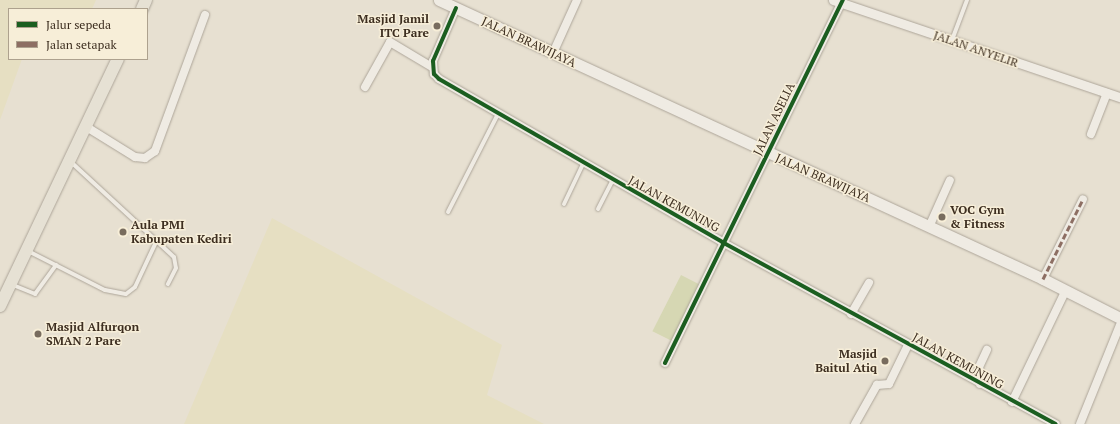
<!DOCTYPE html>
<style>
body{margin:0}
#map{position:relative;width:1120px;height:424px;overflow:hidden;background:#e7e0d1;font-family:"PT Serif",serif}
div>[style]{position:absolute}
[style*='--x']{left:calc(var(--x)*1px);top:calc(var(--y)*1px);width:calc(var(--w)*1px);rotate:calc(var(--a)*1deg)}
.farmland>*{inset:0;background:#e6dfc2}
.green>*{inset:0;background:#d6d7b3;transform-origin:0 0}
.roads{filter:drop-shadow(0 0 1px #ada599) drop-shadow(0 0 1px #ada599)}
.service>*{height:4px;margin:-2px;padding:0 2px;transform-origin:2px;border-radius:2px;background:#efebe3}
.minor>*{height:8px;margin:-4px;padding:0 4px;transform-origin:4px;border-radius:4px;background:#efebe3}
.tertiary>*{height:9px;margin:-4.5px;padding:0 4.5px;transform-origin:4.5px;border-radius:4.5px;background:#efebe3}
.secondary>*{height:11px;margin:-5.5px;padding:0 5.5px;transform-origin:5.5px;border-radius:5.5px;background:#efebe3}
.primary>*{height:12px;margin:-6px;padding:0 6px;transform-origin:6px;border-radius:6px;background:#e6e1d4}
.quiet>*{height:3px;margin-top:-1.5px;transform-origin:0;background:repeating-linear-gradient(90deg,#8d6e63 0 6px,transparent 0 9px)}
.cycleway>*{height:4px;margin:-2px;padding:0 2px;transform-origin:2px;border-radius:2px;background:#1b5e20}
.dots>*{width:11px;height:11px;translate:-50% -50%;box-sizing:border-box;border:2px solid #f7eed8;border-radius:50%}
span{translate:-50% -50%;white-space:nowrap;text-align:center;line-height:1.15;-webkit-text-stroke:3px #f7eed8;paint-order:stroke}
.poi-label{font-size:12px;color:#3d2e20;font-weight:700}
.right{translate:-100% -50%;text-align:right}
.left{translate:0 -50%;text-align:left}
.street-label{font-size:12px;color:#3d2e20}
.legend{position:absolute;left:8px;top:8px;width:140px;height:52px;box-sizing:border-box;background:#f7eed8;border:1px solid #ada18e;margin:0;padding:5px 7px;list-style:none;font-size:12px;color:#3d2e20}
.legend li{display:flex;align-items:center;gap:8px;height:20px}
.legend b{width:20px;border:1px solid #ada18e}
</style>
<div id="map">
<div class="farmland">
<i style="clip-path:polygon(0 0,96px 0,92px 9px,9px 9px,9px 59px,22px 59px,0 120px)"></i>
<i style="clip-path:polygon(272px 218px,502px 345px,487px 395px,544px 424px,184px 424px)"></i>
</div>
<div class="green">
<i style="left:681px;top:275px;width:22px;height:63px;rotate:27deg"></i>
</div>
<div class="roads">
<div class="service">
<i style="--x:952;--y:40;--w:43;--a:-69.4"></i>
<i style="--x:71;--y:162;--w:140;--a:42.7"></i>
<i style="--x:174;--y:257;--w:11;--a:80"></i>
<i style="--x:176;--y:268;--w:18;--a:117"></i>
<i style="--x:564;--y:204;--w:44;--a:-64.6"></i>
<i style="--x:598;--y:209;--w:31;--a:-63"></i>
<i style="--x:448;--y:212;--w:110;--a:-63"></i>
<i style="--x:28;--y:251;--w:86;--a:26.9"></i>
<i style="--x:105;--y:290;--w:21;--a:11"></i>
<i style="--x:126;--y:294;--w:11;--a:-38"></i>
<i style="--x:135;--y:287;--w:52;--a:-64.9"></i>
<i style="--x:13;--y:285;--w:24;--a:22"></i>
<i style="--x:35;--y:294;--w:36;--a:-54"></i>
</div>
<div class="minor">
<i style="--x:456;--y:8;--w:58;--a:113.5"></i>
<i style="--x:433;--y:61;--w:13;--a:86"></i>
<i style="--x:434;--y:74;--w:7;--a:45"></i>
<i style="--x:439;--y:79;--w:327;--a:29.9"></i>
<i style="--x:722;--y:242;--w:380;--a:28.6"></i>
<i style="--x:553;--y:53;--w:58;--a:-65.6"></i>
<i style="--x:365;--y:87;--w:51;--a:-60.9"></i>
<i style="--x:390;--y:42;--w:49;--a:30.8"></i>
<i style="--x:85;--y:126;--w:59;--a:31.8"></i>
<i style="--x:135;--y:157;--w:10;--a:6"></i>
<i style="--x:145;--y:158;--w:12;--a:-35"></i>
<i style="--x:155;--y:151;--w:145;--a:-69.8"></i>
<i style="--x:1091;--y:134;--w:44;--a:-68.7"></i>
<i style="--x:929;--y:227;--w:51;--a:-65.9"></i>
<i style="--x:1043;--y:279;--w:89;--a:-63.4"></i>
<i style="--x:851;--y:314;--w:36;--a:-60"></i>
<i style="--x:665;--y:363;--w:404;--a:-63.9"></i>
<i style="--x:980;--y:384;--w:17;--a:-93"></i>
<i style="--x:979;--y:367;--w:19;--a:-65"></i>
<i style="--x:1012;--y:402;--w:124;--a:-64.3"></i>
<i style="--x:855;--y:424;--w:45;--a:-60.6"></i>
<i style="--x:877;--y:385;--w:12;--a:-5"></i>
<i style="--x:889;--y:384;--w:43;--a:-64"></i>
<i style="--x:1080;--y:424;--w:107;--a:-68"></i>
</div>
<div class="tertiary">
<i style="--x:833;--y:0;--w:303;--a:18.7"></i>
</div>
<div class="secondary">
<i style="--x:439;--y:0;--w:665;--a:24.79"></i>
<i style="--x:1043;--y:279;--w:86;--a:26.9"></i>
</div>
<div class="primary">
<i style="--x:142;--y:9;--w:10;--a:-66"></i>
<i style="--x:0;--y:306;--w:274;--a:-64.5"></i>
</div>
</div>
<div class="quiet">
<i style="--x:1043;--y:279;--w:89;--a:-63.4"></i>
</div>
<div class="cycleway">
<i style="--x:456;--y:8;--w:58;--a:113.5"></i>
<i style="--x:433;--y:61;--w:13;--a:86"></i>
<i style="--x:434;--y:74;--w:7;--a:45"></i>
<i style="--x:439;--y:79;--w:327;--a:29.9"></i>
<i style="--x:722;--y:242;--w:380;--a:28.6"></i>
<i style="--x:665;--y:363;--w:404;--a:-63.9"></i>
</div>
<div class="dots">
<i style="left:437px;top:26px;background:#786c5e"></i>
<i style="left:942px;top:217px;background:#786c5e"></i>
<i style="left:123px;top:232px;background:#786c5e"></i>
<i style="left:38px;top:334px;background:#786c5e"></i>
<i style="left:885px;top:361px;background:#786c5e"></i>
</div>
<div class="poi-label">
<span class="right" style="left:429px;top:26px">Masjid Jamil<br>ITC Pare</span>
<span class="left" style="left:950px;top:217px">VOC Gym<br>&amp; Fitness</span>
<span class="left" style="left:131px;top:232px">Aula PMI<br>Kabupaten Kediri</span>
<span class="left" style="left:46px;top:334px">Masjid Alfurqon<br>SMAN 2 Pare</span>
<span class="right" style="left:877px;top:361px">Masjid<br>Baitul Atiq</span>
</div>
<div class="street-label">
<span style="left:529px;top:42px;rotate:25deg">JALAN BRAWIJAYA</span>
<span style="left:976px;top:49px;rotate:19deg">JALAN ANYELIR</span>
<span style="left:774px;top:119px;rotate:-64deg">JALAN ASELIA</span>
<span style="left:823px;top:178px;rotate:24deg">JALAN BRAWIJAYA</span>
<span style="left:674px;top:204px;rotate:29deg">JALAN KEMUNING</span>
<span style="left:958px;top:361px;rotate:29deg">JALAN KEMUNING</span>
</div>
<ul class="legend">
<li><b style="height:5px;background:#1b5e20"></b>Jalur sepeda</li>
<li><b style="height:5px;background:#8d6e63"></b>Jalan setapak</li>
</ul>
</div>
